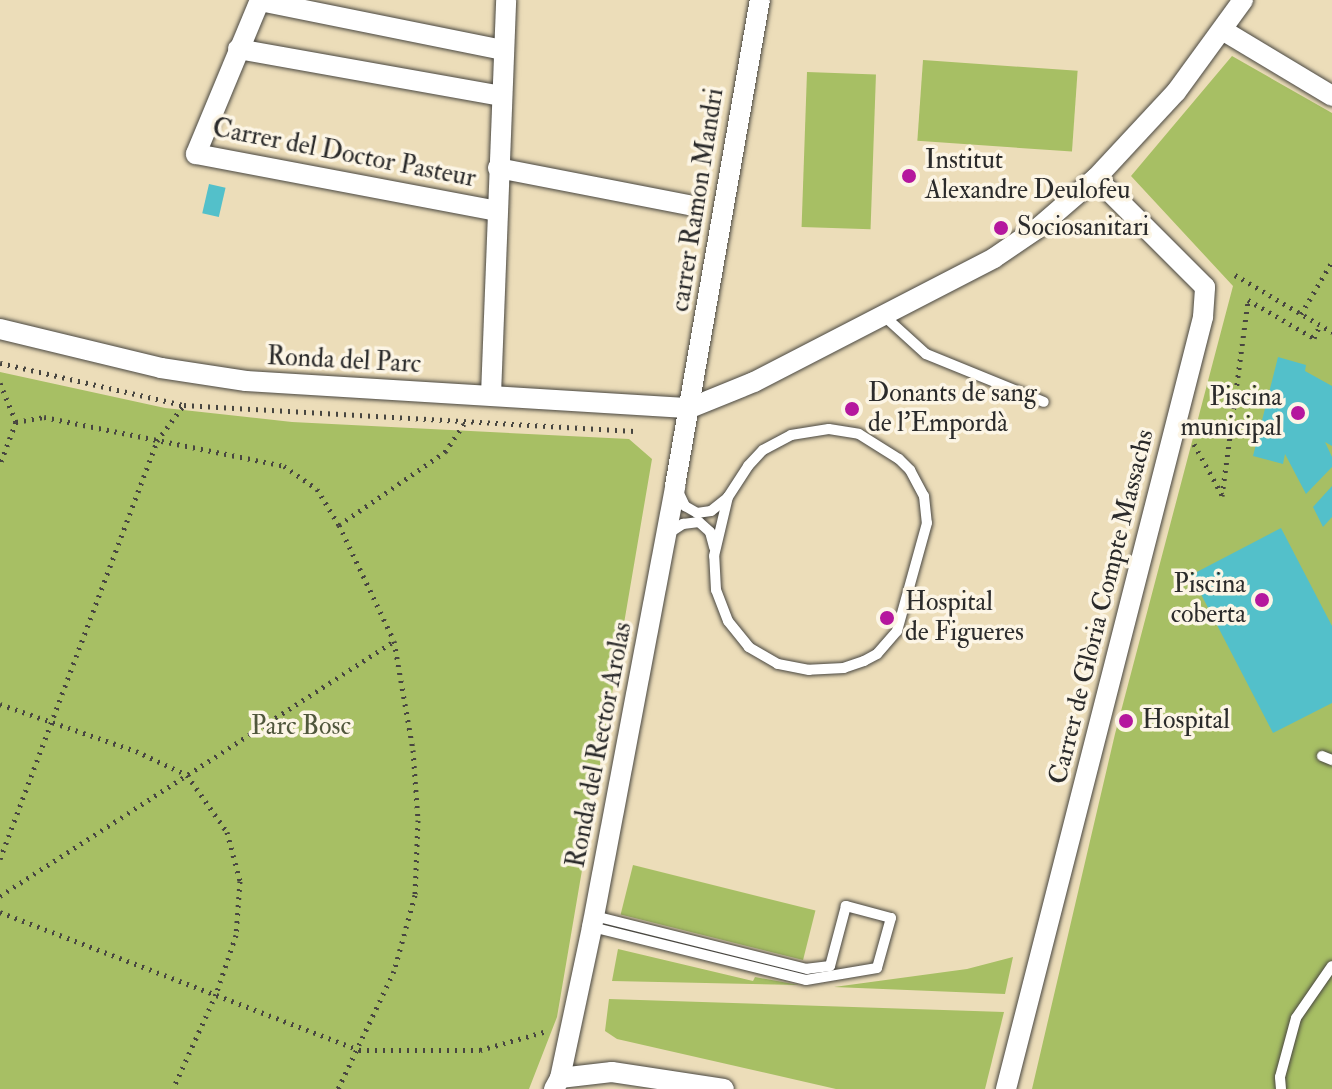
<!DOCTYPE html>
<meta charset="utf-8">
<style>
body{margin:0}
#map{position:relative;width:1332px;height:1089px;overflow:hidden;background:#ecddb9;font-family:"IM FELL Double Pica",serif}
div>[style]{position:absolute}
[style*='--x']{left:calc(var(--x)*1px);top:calc(var(--y)*1px);width:calc(var(--w)*1px);rotate:calc(var(--a)*1deg)}
.green>*{inset:0;background:#a7bf64;transform-origin:0 0}
.water>*{inset:0;background:#53c0ca;transform-origin:0 0}
.path>*{height:5px;margin-top:-2.5px;transform-origin:0;background:repeating-linear-gradient(90deg,#484640 0 2px,transparent 0 8px)}
.roads{filter:drop-shadow(0 0 2px #484640) drop-shadow(0 0 2px #484640)}
.service>*{height:10px;margin:-5px;padding:0 5px;transform-origin:5px;border-radius:5px;background:#fff}
.minor>*{height:20px;margin:-10px;padding:0 10px;transform-origin:10px;border-radius:10px;background:#fff}
.dots>*{width:22px;height:22px;translate:-50% -50%;box-sizing:border-box;border:4px solid #fcf5e5;border-radius:50%}
span{translate:-50% -50%;white-space:nowrap;text-align:center;line-height:1.15;-webkit-text-stroke:7px #fcf5e5;paint-order:stroke}
.street-label{font-size:26px;color:#2b2b2b}
.poi-label{font-size:26px;color:#2b2b2b}
.left{translate:0 -50%;text-align:left}
.right{translate:-100% -50%;text-align:right}
.park-label{font-size:26px;color:#50573c}
</style>
<div id="map">
<div class="green">
<i style="clip-path:polygon(1232px 56px,1332px 113px,1332px 1089px,1032px 1089px,1115px 734px,1233px 286px,1131px 176px)"></i>
<i style="left:923px;top:60px;width:155px;height:81px;rotate:4deg"></i>
<i style="left:807px;top:72px;width:69px;height:155px;rotate:2deg"></i>
<i style="clip-path:polygon(0 372px,165px 408px,292px 422px,629px 439px,652px 459px,557px 1017px,529px 1089px,0 1089px)"></i>
<i style="left:633px;top:865px;width:188px;height:51px;rotate:14deg"></i>
<i style="clip-path:polygon(618px 949px,753px 981px,755px 977px,799px 985px,612px 981px)"></i>
<i style="clip-path:polygon(1013px 957px,1005px 994px,834px 987px,967px 969px)"></i>
<i style="clip-path:polygon(609px 999px,1004px 1012px,985px 1089px,836px 1089px,617px 1039px,605px 1031px)"></i>
</div>
<div class="water">
<i style="left:209px;top:184px;width:17px;height:30px;rotate:13deg"></i>
<i style="clip-path:polygon(1278px 357px,1306px 365px,1305px 371px,1332px 386px,1332px 446px,1325px 442px,1332px 457px,1332px 467px,1306px 494px,1285px 454px,1283px 464px,1253px 456px)"></i>
<i style="clip-path:polygon(1332px 486px,1332px 517px,1323px 527px,1313px 507px)"></i>
<i style="clip-path:polygon(1281px 528px,1332px 626px,1332px 703px,1273px 733px,1191px 575px)"></i>
</div>
<div class="path">
<i style="--x:1235;--y:275;--w:113;--a:30.4"></i>
<i style="--x:1301;--y:314;--w:61;--a:-59.2"></i>
<i style="--x:0;--y:363;--w:189;--a:12.9"></i>
<i style="--x:184;--y:405;--w:451;--a:3.3"></i>
<i style="--x:0;--y:383;--w:42;--a:67.7"></i>
<i style="--x:16;--y:422;--w:45;--a:110.9"></i>
<i style="--x:16;--y:422;--w:28;--a:-10"></i>
<i style="--x:44;--y:417;--w:245;--a:11.5"></i>
<i style="--x:284;--y:466;--w:40;--a:34.9"></i>
<i style="--x:317;--y:489;--w:42;--a:58.6"></i>
<i style="--x:339;--y:525;--w:128;--a:64.6"></i>
<i style="--x:394;--y:641;--w:111;--a:80.1"></i>
<i style="--x:413;--y:750;--w:70;--a:85.9"></i>
<i style="--x:418;--y:820;--w:75;--a:92.3"></i>
<i style="--x:415;--y:895;--w:79;--a:105.4"></i>
<i style="--x:394;--y:971;--w:131;--a:115.4"></i>
<i style="--x:1194;--y:444;--w:58;--a:61.2"></i>
<i style="--x:1222;--y:496;--w:198;--a:-82.4"></i>
<i style="--x:1248;--y:300;--w:76;--a:29.9"></i>
<i style="--x:1314;--y:338;--w:14;--a:-65"></i>
<i style="--x:339;--y:525;--w:129;--a:-34.6"></i>
<i style="--x:445;--y:452;--w:34;--a:-56"></i>
<i style="--x:0;--y:704;--w:144;--a:19.1"></i>
<i style="--x:136;--y:751;--w:56;--a:25.2"></i>
<i style="--x:187;--y:775;--w:70;--a:54.9"></i>
<i style="--x:227;--y:832;--w:51;--a:75.1"></i>
<i style="--x:240;--y:881;--w:54;--a:94.2"></i>
<i style="--x:236;--y:935;--w:62;--a:108.7"></i>
<i style="--x:216;--y:994;--w:104;--a:114.4"></i>
<i style="--x:0;--y:859;--w:447;--a:-69.4"></i>
<i style="--x:157;--y:441;--w:44;--a:-53.4"></i>
<i style="--x:0;--y:896;--w:469;--a:-32.9"></i>
<i style="--x:0;--y:912;--w:385;--a:21"></i>
<i style="--x:359;--y:1050;--w:121;--a:0"></i>
<i style="--x:480;--y:1050;--w:70;--a:-15.8"></i>
</div>
<div class="roads">
<div class="service">
<i style="--x:883;--y:315;--w:58;--a:42.2"></i>
<i style="--x:926;--y:354;--w:127;--a:22.1"></i>
<i style="--x:829;--y:429;--w:30;--a:9"></i>
<i style="--x:859;--y:434;--w:47;--a:32"></i>
<i style="--x:899;--y:459;--w:16;--a:45"></i>
<i style="--x:910;--y:470;--w:30;--a:62"></i>
<i style="--x:924;--y:496;--w:27;--a:84"></i>
<i style="--x:927;--y:523;--w:112;--a:105.5"></i>
<i style="--x:897;--y:631;--w:30;--a:131"></i>
<i style="--x:877;--y:654;--w:15;--a:152"></i>
<i style="--x:864;--y:661;--w:21;--a:161"></i>
<i style="--x:844;--y:668;--w:35;--a:177"></i>
<i style="--x:809;--y:670;--w:32;--a:-169"></i>
<i style="--x:778;--y:664;--w:34;--a:-150"></i>
<i style="--x:749;--y:647;--w:33;--a:-129"></i>
<i style="--x:728;--y:621;--w:33;--a:-111"></i>
<i style="--x:716;--y:590;--w:34;--a:-93"></i>
<i style="--x:714;--y:556;--w:61;--a:-76.7"></i>
<i style="--x:728;--y:497;--w:37;--a:-57"></i>
<i style="--x:748;--y:466;--w:22;--a:-47"></i>
<i style="--x:763;--y:450;--w:32;--a:-28"></i>
<i style="--x:791;--y:435;--w:38;--a:-9"></i>
<i style="--x:677;--y:489;--w:19;--a:65"></i>
<i style="--x:685;--y:506;--w:14;--a:30"></i>
<i style="--x:697;--y:513;--w:14;--a:-8"></i>
<i style="--x:711;--y:511;--w:21;--a:-39"></i>
<i style="--x:669;--y:533;--w:17;--a:-33"></i>
<i style="--x:683;--y:524;--w:16;--a:-7"></i>
<i style="--x:699;--y:522;--w:15;--a:42"></i>
<i style="--x:710;--y:532;--w:16;--a:75"></i>
<i style="--x:1322;--y:756;--w:11;--a:22"></i>
<i style="--x:592;--y:927;--w:220;--a:13.9"></i>
<i style="--x:806;--y:980;--w:72;--a:-9.6"></i>
<i style="--x:877;--y:968;--w:52;--a:-74.4"></i>
<i style="--x:891;--y:918;--w:47;--a:-165.1"></i>
<i style="--x:846;--y:906;--w:62;--a:104.9"></i>
<i style="--x:830;--y:966;--w:23;--a:173"></i>
<i style="--x:807;--y:969;--w:219;--a:-166"></i>
<i style="--x:1281;--y:1089;--w:12;--a:-95"></i>
<i style="--x:1280;--y:1077;--w:61;--a:-74.8"></i>
<i style="--x:1296;--y:1018;--w:63;--a:-55.3"></i>
</div>
<div class="minor">
<i style="--x:260;--y:0;--w:167;--a:112.6"></i>
<i style="--x:196;--y:154;--w:306;--a:10.7"></i>
<i style="--x:260;--y:1;--w:249;--a:11.4"></i>
<i style="--x:1224;--y:31;--w:126;--a:31"></i>
<i style="--x:238;--y:49;--w:267;--a:10.1"></i>
<i style="--x:498;--y:168;--w:194;--a:11"></i>
<i style="--x:0;--y:329;--w:166;--a:13.6"></i>
<i style="--x:161;--y:368;--w:86;--a:8.7"></i>
<i style="--x:246;--y:381;--w:445;--a:3.5"></i>
<i style="--x:690;--y:408;--w:69;--a:-22.1"></i>
<i style="--x:754;--y:382;--w:270;--a:-27.3"></i>
<i style="--x:994;--y:258;--w:53;--a:-34.3"></i>
<i style="--x:1038;--y:228;--w:77;--a:-40.8"></i>
<i style="--x:1096;--y:178;--w:117;--a:-47.1"></i>
<i style="--x:1176;--y:92;--w:114;--a:-53.9"></i>
<i style="--x:491;--y:395;--w:395;--a:-87.8"></i>
<i style="--x:560;--y:1078;--w:52;--a:-6.6"></i>
<i style="--x:612;--y:1072;--w:113;--a:8.6"></i>
<i style="--x:554;--y:1089;--w:13;--a:-61"></i>
<i style="--x:560;--y:1078;--w:154;--a:-78"></i>
<i style="--x:592;--y:927;--w:449;--a:-79.3"></i>
<i style="--x:675;--y:486;--w:493;--a:-80.1"></i>
<i style="--x:1006;--y:1089;--w:797;--a:-75.68"></i>
<i style="--x:1203;--y:317;--w:30;--a:-86"></i>
<i style="--x:1205;--y:287;--w:154;--a:-135"></i>
</div>
</div>
<div class="dots">
<i style="left:909px;top:176px;background:#b5179e"></i>
<i style="left:1001px;top:228px;background:#b5179e"></i>
<i style="left:852px;top:409px;background:#b5179e"></i>
<i style="left:1298px;top:413px;background:#b5179e"></i>
<i style="left:1262px;top:600px;background:#b5179e"></i>
<i style="left:887px;top:618px;background:#b5179e"></i>
<i style="left:1126px;top:721px;background:#b5179e"></i>
</div>
<div class="street-label">
<span style="left:344px;top:154px;rotate:11deg">Carrer del Doctor Pasteur</span>
<span style="left:698px;top:200px;rotate:-81deg">carrer Ramon Mandri</span>
<span style="left:344px;top:361px;rotate:3deg">Ronda del Parc</span>
<span style="left:1102px;top:607px;rotate:-76deg">Carrer de Glòria Compte Massachs</span>
<span style="left:600px;top:745px;rotate:-79deg">Ronda del Rector Arolas</span>
</div>
<div class="poi-label">
<span class="left" style="left:925px;top:176px">Institut<br>Alexandre Deulofeu</span>
<span class="left" style="left:1017px;top:228px">Sociosanitari</span>
<span class="left" style="left:868px;top:409px">Donants de sang<br>de l'Empordà</span>
<span class="right" style="left:1282px;top:413px">Piscina<br>municipal</span>
<span class="right" style="left:1246px;top:600px">Piscina<br>coberta</span>
<span class="left" style="left:905px;top:618px">Hospital<br>de Figueres</span>
<span class="left" style="left:1142px;top:721px">Hospital</span>
</div>
<div class="park-label">
<span style="left:301px;top:727px">Parc Bosc</span>
</div>
</div>
